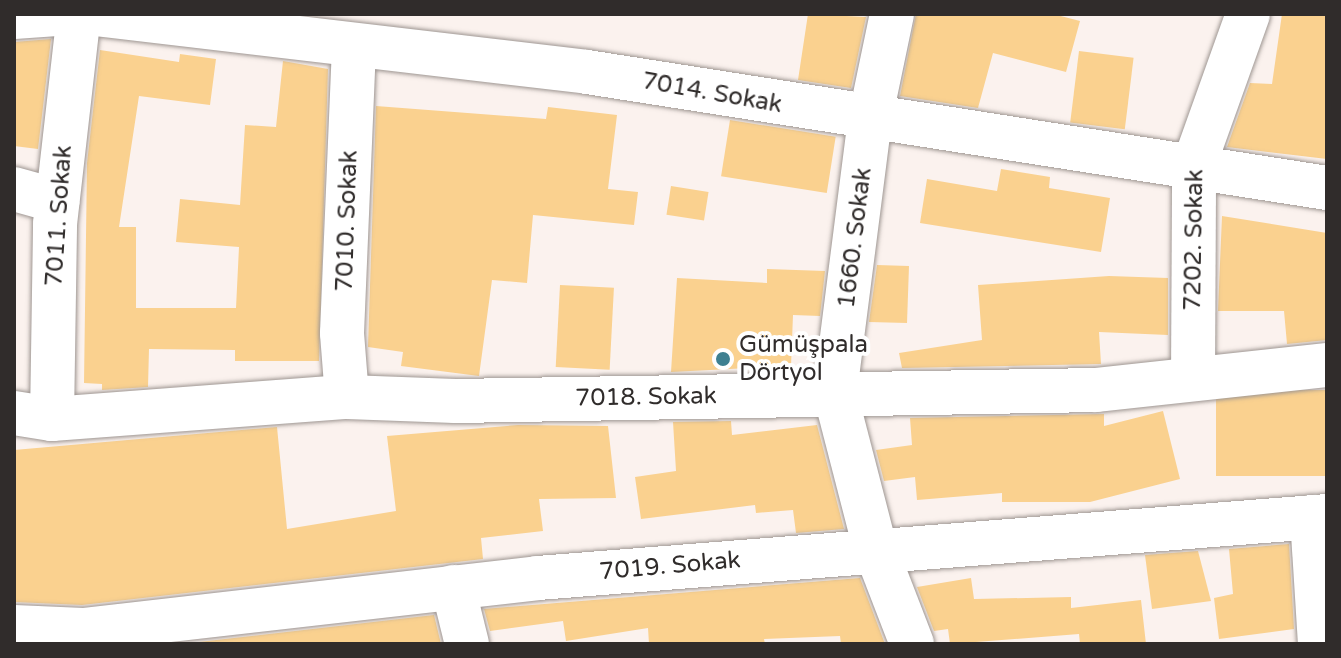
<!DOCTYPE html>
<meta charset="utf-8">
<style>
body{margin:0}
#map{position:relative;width:1341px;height:658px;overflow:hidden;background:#fbf2ee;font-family:"Varela Round",sans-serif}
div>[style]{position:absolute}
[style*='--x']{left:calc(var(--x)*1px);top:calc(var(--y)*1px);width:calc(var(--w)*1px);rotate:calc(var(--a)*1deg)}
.building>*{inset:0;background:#fad18f;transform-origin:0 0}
.roads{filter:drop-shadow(0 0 2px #9e9692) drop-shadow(0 0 2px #9e9692)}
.minor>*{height:44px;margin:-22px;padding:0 22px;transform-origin:22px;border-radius:22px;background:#fff}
.dots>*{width:22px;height:22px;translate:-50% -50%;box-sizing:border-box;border:4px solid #fff;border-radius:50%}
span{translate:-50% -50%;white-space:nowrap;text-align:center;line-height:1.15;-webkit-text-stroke:8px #fff;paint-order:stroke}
.street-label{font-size:24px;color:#302c2b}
.poi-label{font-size:24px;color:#302c2b}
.left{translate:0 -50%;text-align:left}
.frame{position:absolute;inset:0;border:16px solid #302c2b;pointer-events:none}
</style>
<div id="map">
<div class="building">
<i style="clip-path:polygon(808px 14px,866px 17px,851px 88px,798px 80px)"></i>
<i style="clip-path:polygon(916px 14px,1053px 14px,1080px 21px,1066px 72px,993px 53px,978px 108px,900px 96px)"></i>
<i style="clip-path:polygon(1282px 14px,1327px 14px,1327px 159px,1227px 147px,1250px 83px,1272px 84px)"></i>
<i style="clip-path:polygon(51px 39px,38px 149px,14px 146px,14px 42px)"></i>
<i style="clip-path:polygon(100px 50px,179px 62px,180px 54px,216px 59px,210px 105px,139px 96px,119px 227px,136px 227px,136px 308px,236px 308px,239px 247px,176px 242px,180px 199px,240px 205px,245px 125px,276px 127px,283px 61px,328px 69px,319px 361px,235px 361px,235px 350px,149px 349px,148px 387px,102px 390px,102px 384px,84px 383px,87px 163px)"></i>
<i style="left:1079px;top:51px;width:55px;height:72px;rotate:7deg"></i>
<i style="clip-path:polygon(376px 106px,546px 119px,548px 107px,617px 115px,608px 189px,638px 192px,634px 225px,533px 215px,527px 283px,492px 280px,479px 376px,401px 366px,403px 352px,368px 347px)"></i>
<i style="left:730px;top:120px;width:107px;height:57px;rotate:9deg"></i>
<i style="clip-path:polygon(1001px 169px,1050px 177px,1049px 188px,1110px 198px,1101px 252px,920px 223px,927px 179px,997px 191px)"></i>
<i style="left:671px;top:186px;width:38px;height:29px;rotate:9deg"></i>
<i style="clip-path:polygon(1222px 216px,1327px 233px,1327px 340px,1287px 344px,1284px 311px,1218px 311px)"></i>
<i style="clip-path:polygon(877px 265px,909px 266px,907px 323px,869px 322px)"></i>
<i style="clip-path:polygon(767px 269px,825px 271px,820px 316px,793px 315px,791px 366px,671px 372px,677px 278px,767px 283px)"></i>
<i style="clip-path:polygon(1109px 276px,1168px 278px,1168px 335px,1099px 332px,1101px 364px,902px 368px,899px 353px,982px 340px,978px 285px)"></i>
<i style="left:560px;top:285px;width:54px;height:82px;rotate:3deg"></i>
<i style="left:1327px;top:390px;width:86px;height:111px;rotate:90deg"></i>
<i style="clip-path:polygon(1163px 411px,1180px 479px,1090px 502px,1002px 502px,1002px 493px,917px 500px,915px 477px,884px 481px,876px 450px,912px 445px,910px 418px,1104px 414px,1104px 426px)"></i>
<i style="clip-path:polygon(731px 421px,732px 435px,817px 425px,844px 529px,796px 533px,793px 510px,756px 513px,755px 505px,641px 519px,635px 477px,676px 471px,673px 422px)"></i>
<i style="clip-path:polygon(518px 425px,608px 426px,616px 498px,539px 499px,543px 531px,481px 538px,483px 559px,82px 605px,14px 602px,14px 450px,277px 427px,287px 529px,396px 511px,387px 436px)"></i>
<i style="clip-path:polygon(1289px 544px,1294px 629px,1219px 639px,1214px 598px,1233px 594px,1229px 549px)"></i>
<i style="clip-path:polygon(1198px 551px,1211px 601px,1152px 609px,1145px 555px)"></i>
<i style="clip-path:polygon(860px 578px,885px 644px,841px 644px,840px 636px,764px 639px,765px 644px,649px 644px,648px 628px,566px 641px,563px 621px,490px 631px,484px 609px)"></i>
<i style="clip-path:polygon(971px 578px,974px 599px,1071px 597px,1071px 608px,1141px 600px,1146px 644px,1080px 644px,1079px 634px,950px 644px,948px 629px,934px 631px,917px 587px)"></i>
<i style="clip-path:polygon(434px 615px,441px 644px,181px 644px)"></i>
</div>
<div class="roads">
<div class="minor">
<i style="--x:95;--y:14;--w:495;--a:6.7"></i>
<i style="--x:587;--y:72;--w:749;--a:8.91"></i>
<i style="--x:892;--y:14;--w:107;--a:101.8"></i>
<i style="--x:870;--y:119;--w:276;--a:97.3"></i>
<i style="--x:835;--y:393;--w:160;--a:75.5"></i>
<i style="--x:875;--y:548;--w:103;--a:68.9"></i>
<i style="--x:14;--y:17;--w:39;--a:-4"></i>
<i style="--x:14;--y:189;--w:45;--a:15.6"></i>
<i style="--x:1193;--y:379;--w:214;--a:-89.7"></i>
<i style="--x:1194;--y:165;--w:160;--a:-70.3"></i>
<i style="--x:347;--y:397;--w:64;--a:-94.5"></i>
<i style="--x:342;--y:333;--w:288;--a:-87.6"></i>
<i style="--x:14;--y:413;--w:38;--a:9"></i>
<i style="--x:52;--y:419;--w:296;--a:-4.3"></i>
<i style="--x:347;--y:397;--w:108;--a:2.1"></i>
<i style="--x:455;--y:401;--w:641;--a:-0.98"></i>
<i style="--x:1096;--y:390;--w:232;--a:-6.2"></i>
<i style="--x:52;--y:419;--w:195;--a:-89.1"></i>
<i style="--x:55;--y:224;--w:211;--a:-83.5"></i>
<i style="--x:1312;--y:517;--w:127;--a:86.4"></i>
<i style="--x:453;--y:587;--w:59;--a:76.2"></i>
<i style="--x:14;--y:627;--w:69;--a:2.5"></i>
<i style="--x:83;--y:630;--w:458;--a:-6.5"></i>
<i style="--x:538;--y:578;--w:791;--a:-4.49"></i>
</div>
</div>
<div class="dots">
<i style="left:723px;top:359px;background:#3e8091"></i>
</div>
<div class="street-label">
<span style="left:712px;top:93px;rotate:10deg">7014. Sokak</span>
<span style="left:59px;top:216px;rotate:-86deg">7011. Sokak</span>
<span style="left:347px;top:221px;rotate:-88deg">7010. Sokak</span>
<span style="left:855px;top:238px;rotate:-83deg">1660. Sokak</span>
<span style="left:1194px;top:240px;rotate:-89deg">7202. Sokak</span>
<span style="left:646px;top:397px;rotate:-1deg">7018. Sokak</span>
<span style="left:670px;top:566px;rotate:-5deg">7019. Sokak</span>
</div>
<div class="poi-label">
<span class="left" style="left:739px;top:359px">Gümüşpala<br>Dörtyol</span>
</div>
<div class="frame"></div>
</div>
